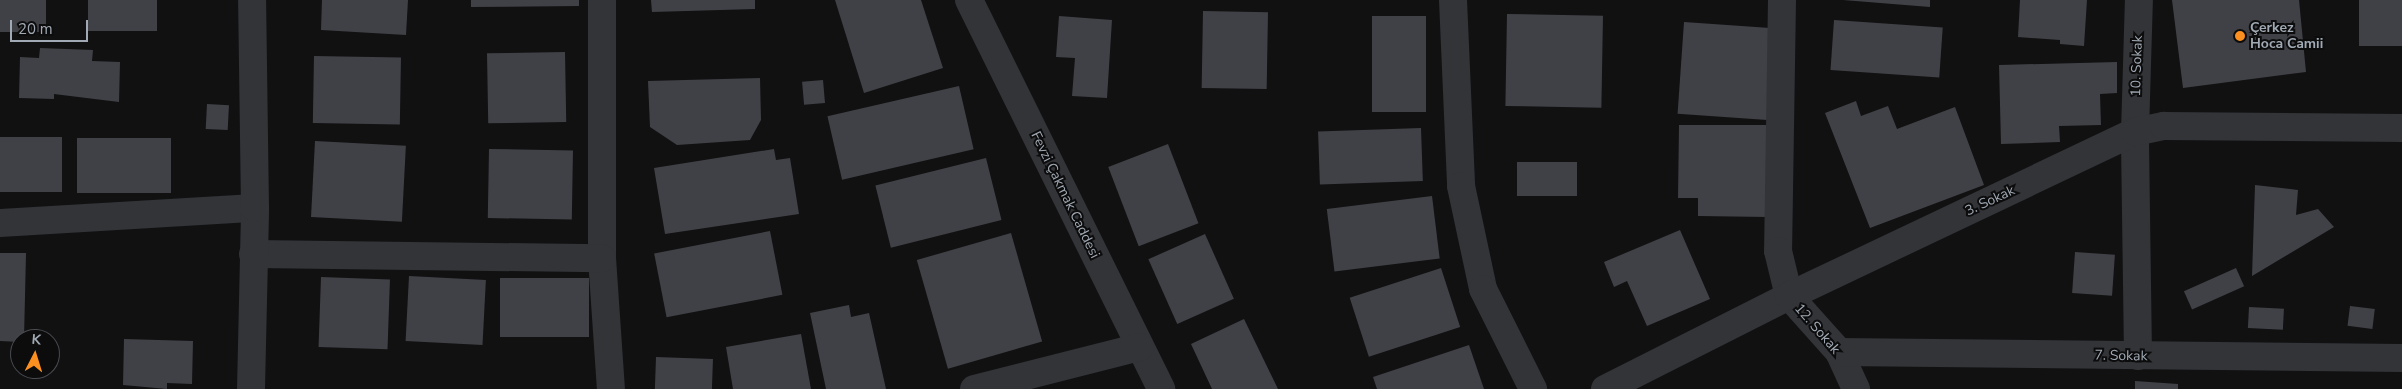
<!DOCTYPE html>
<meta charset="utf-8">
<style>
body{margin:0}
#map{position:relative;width:2402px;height:389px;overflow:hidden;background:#111112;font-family:"Nunito Sans",sans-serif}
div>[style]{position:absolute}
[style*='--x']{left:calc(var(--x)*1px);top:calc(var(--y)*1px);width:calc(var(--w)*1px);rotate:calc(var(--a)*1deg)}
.building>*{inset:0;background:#404146;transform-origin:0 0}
.minor>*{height:28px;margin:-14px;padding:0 14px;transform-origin:14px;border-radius:14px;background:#323438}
.dots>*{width:14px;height:14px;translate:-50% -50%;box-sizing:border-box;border:2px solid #0c0c0d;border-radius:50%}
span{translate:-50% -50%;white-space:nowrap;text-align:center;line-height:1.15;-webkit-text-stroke:4px #0c0c0d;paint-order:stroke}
.poi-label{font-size:14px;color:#a1aab4;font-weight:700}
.left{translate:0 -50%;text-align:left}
.street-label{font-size:14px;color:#a1aab4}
.north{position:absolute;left:10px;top:329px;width:50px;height:50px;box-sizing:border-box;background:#0c0c0d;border:1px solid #484b50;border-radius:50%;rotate:5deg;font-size:14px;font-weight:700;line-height:20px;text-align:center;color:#a1aab4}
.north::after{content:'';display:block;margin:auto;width:18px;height:22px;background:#fb8f20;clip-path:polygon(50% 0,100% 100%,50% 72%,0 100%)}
.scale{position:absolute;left:10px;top:20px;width:78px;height:22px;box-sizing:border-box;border:2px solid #a1aab4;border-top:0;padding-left:6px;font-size:15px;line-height:18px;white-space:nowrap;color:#a1aab4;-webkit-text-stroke:4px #0c0c0d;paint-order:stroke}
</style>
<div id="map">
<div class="building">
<i style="left:0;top:0;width:46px;height:32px"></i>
<i style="left:88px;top:0;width:69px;height:31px"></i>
<i style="clip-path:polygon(322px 0,408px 0,406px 35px,321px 30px)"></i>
<i style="clip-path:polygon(471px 0,579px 0,579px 6px,471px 7px)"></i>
<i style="clip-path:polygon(651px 0,755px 0,755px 9px,652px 12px)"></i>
<i style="clip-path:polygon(835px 0,921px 0,943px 68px,864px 93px)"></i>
<i style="clip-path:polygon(1843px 0,1930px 0,1930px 7px)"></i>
<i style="clip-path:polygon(2020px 0,2087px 0,2084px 46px,2060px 44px,2060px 40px,2018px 37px)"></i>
<i style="clip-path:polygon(2172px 0,2299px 0,2306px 72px,2183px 88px)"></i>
<i style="left:2359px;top:0;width:43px;height:46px"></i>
<i style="left:1203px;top:11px;width:65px;height:77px;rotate:1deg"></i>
<i style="left:1507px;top:14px;width:96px;height:92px;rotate:1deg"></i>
<i style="clip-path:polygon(1059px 16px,1112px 20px,1107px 98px,1072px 96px,1075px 58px,1056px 57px)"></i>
<i style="left:1372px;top:16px;width:54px;height:96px"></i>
<i style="left:1834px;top:20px;width:109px;height:50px;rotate:4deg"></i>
<i style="left:1684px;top:22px;width:90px;height:92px;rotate:4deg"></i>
<i style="clip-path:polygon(40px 48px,93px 50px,92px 61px,120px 62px,119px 102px,54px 94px,54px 99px,19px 98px,20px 57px,39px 58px)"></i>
<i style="left:565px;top:52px;width:70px;height:78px;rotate:89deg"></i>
<i style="left:314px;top:56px;width:87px;height:67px;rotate:1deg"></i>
<i style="clip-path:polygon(2117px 62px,2117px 93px,2100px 94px,2101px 125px,2059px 126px,2060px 142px,2001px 144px,1999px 65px)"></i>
<i style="clip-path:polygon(760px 78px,761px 120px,750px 140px,677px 145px,650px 127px,648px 81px)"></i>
<i style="left:823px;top:80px;width:23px;height:21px;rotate:85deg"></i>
<i style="left:959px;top:86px;width:65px;height:135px;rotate:77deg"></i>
<i style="clip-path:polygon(1856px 101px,1861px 116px,1888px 106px,1897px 129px,1955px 107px,1984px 185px,1870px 228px,1825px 113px)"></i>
<i style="left:207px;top:104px;width:22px;height:25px;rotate:3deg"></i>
<i style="clip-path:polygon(1679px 125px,1768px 125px,1768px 217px,1698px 216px,1698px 198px,1678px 198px)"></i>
<i style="left:1421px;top:128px;width:53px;height:103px;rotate:88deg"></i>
<i style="left:0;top:137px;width:62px;height:55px"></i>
<i style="left:77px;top:138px;width:94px;height:55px"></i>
<i style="left:315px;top:141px;width:91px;height:76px;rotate:3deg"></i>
<i style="left:1168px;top:144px;width:85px;height:64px;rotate:69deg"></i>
<i style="left:489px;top:149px;width:84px;height:69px;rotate:1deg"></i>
<i style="clip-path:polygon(774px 149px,776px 160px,790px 158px,799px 214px,665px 234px,654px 168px)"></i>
<i style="left:986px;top:158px;width:64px;height:114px;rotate:76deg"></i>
<i style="left:1577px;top:162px;width:34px;height:60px;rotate:90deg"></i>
<i style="clip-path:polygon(2255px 185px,2298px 190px,2296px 215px,2318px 209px,2334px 227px,2252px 276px)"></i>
<i style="left:1432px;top:196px;width:63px;height:106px;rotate:83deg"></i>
<i style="clip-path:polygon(1680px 230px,1710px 299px,1647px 326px,1627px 281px,1614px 287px,1604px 262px)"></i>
<i style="left:770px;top:231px;width:65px;height:118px;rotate:79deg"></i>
<i style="left:1011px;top:233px;width:113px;height:98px;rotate:74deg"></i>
<i style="left:1205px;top:234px;width:71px;height:62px;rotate:66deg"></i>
<i style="left:2075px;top:252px;width:40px;height:41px;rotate:4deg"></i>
<i style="clip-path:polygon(0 253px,26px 253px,24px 339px,20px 342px,0 341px)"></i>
<i style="left:1441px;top:268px;width:62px;height:96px;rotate:72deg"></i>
<i style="left:2236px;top:268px;width:20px;height:57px;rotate:66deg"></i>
<i style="left:409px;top:276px;width:77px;height:65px;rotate:3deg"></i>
<i style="left:321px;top:277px;width:69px;height:70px;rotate:2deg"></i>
<i style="left:500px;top:278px;width:89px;height:59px"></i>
<i style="clip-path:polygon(849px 305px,851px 317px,869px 313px,886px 389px,826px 389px,810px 313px)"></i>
<i style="left:2350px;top:306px;width:25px;height:20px;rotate:7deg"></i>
<i style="left:2249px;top:307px;width:35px;height:21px;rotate:3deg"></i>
<i style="clip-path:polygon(1244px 319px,1278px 389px,1212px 389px,1191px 344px)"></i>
<i style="clip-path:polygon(801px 334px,811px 389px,733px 389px,726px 347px)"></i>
<i style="clip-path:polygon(124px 339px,193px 341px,192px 384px,167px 383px,167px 389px,123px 385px)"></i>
<i style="clip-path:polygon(1469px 345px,1484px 389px,1377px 389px,1373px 377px)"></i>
<i style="left:656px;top:357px;width:57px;height:32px;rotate:2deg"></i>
<i style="clip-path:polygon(2135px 381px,2178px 384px,2178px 389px,2135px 389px)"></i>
</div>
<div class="minor">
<i style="--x:602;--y:0;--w:258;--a:90"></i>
<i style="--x:602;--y:258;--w:131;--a:86.1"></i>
<i style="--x:969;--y:0;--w:434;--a:63.7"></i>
<i style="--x:1453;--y:0;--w:186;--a:87.5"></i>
<i style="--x:1461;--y:186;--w:105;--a:77.9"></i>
<i style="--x:1483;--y:289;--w:112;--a:63.4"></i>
<i style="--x:1782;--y:0;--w:251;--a:90.9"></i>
<i style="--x:1778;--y:251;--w:46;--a:76.3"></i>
<i style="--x:1789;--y:296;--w:75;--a:48.2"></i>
<i style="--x:1839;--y:352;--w:41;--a:65.3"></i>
<i style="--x:0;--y:223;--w:255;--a:-3.4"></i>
<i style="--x:253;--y:254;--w:349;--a:0.7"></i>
<i style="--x:1839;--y:352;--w:563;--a:0.61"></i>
<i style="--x:2138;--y:356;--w:224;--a:-90.8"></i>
<i style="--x:2135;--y:132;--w:132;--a:-88.3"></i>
<i style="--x:251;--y:389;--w:181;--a:-88.7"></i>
<i style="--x:255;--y:208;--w:208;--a:-90.8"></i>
<i style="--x:974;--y:389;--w:171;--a:-14.2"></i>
<i style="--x:1605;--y:389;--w:206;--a:-26.8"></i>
<i style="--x:1789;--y:296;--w:383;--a:-25.4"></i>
<i style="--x:2135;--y:132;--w:30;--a:-12"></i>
<i style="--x:2164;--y:126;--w:238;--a:0.5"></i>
</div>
<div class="dots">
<i style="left:2240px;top:36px;background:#fb8f20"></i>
</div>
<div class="poi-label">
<span class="left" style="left:2250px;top:36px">Çerkez<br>Hoca Camii</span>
</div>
<div class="street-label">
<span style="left:2137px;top:66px;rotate:-88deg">10. Sokak</span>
<span style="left:1065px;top:195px;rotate:64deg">Fevzi Çakmak Caddesi</span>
<span style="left:1990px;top:201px;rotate:-25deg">3. Sokak</span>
<span style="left:1817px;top:329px;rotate:49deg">12. Sokak</span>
<span style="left:2121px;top:356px;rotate:1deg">7. Sokak</span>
</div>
<div class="north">K</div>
<div class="scale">20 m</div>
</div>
